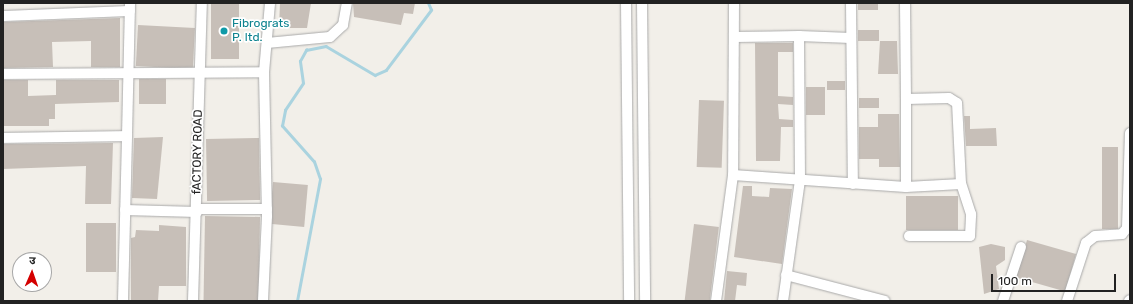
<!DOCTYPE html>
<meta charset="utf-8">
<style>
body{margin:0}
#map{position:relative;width:1133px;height:304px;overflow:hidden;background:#f2efe9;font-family:Rubik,"Noto Sans Devanagari",sans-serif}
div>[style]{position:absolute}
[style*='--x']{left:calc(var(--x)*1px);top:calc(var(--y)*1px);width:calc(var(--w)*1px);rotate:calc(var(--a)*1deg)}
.stream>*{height:2.5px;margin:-1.25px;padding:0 1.25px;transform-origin:1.25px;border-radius:1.25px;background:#aad3df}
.building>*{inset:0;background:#c7bfb8;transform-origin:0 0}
.roads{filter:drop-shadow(0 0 1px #a9a9a9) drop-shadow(0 0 1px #a9a9a9)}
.minor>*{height:10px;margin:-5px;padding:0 5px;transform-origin:5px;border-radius:5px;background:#fff}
.dots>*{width:11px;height:11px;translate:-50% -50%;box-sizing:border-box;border:2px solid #fff;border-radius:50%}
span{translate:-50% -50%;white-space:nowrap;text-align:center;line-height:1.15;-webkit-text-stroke:3.5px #fff;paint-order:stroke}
.culture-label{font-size:12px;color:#0d838f}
.left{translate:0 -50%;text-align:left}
.street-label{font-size:12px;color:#222}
.frame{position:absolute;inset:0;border:4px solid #222;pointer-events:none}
.north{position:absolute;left:12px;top:252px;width:40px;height:40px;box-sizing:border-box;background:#fff;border:1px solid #a7a7a7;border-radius:50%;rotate:2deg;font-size:11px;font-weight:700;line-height:16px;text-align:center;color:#222}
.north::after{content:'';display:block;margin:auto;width:14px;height:18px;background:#d40000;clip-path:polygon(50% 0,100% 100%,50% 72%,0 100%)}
.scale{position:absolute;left:991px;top:274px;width:125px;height:18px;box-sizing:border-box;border:2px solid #222;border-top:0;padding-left:5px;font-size:12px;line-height:14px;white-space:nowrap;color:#222;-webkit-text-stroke:3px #fff;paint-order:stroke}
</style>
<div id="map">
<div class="stream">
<i style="--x:297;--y:301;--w:124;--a:-79.3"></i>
<i style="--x:320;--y:179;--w:18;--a:-109"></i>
<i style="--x:314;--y:162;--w:48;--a:-131.6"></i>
<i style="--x:282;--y:126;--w:16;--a:-79"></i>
<i style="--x:285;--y:110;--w:32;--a:-56"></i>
<i style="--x:303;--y:83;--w:22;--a:-98"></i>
<i style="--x:300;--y:61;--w:13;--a:-61"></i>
<i style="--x:306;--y:50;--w:20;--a:-11"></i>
<i style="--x:326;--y:46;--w:57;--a:30.6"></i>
<i style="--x:375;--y:75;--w:12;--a:-24"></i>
<i style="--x:386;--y:70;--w:75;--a:-53.1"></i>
<i style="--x:431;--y:10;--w:8;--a:-113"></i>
</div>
<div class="building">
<i style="left:211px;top:3px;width:28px;height:56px"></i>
<i style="clip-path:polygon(280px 3px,311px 3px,307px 28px,279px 28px)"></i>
<i style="clip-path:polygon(353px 3px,415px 3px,413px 14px,404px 13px,401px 25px,354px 17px)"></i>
<i style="left:858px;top:3px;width:20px;height:7px"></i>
<i style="clip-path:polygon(120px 18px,120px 67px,91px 67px,91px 41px,52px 42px,53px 67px,3px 68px,3px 22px)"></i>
<i style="left:138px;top:25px;width:57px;height:41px;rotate:3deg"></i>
<i style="left:858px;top:30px;width:21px;height:11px"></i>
<i style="clip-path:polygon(880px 41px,897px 41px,898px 74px,878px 74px)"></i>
<i style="clip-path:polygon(755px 43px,793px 43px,793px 52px,778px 52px,778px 96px,793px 97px,793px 105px,778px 104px,779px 119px,793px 120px,793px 127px,781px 127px,780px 161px,756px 161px)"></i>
<i style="left:139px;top:79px;width:27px;height:25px"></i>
<i style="clip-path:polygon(3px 80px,28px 80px,28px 96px,56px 95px,56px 80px,119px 80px,119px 102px,55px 104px,55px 119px,49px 119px,49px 126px,3px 126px)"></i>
<i style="left:827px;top:81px;width:18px;height:9px"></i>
<i style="left:806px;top:87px;width:19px;height:28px"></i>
<i style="left:859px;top:98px;width:20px;height:10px"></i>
<i style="left:699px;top:100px;width:25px;height:67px;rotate:2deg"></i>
<i style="clip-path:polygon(878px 114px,899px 114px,900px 167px,879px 167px,879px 159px,859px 159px,859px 127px,878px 127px)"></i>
<i style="clip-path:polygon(964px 116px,970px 116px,970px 129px,996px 128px,997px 146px,966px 146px)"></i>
<i style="clip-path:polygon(163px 137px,157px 199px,132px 198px,134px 138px)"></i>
<i style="left:259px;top:138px;width:62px;height:53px;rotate:89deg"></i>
<i style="clip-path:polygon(113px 143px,111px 204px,85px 204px,86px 166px,3px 169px,3px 144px)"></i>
<i style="left:1102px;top:147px;width:16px;height:82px"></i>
<i style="left:273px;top:182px;width:35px;height:42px;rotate:5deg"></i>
<i style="clip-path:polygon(743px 186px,752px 186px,752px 196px,769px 197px,770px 188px,792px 189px,782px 264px,734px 257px)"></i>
<i style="left:906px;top:196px;width:52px;height:34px"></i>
<i style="left:205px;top:216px;width:55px;height:85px;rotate:1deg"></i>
<i style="left:86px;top:223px;width:30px;height:49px"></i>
<i style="left:694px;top:224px;width:25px;height:78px;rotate:7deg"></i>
<i style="clip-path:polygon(159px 225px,186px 227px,186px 286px,159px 286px,158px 301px,131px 301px,131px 238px,135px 237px,136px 230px,159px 231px)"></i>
<i style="left:1027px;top:240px;width:51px;height:39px;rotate:16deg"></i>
<i style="clip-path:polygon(991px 244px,1005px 247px,1005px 260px,996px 266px,999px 289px,984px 294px,979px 247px)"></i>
<i style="clip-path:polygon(727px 271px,747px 273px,746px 286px,737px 285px,735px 301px,724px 301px)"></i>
</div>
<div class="roads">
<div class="minor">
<i style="--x:626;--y:3;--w:298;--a:89.4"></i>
<i style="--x:642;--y:3;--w:298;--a:89.4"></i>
<i style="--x:734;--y:3;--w:172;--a:90.3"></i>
<i style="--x:733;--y:175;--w:173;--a:4"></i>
<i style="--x:906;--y:187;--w:55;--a:-3.1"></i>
<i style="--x:961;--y:184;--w:81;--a:-92.8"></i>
<i style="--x:957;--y:103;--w:9;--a:-148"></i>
<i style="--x:949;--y:98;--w:43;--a:178.7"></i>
<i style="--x:906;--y:99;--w:96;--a:-90.6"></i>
<i style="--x:851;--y:3;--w:181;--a:89.4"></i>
<i style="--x:3;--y:16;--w:127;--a:-2.3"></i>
<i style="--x:734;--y:37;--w:65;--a:-0.9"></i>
<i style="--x:267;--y:43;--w:63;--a:-5.4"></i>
<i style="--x:330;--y:37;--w:18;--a:-43"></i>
<i style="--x:343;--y:25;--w:22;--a:-80"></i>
<i style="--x:3;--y:74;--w:261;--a:-0.4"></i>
<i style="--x:264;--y:72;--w:69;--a:-85"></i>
<i style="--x:906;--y:99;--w:88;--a:90"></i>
<i style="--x:3;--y:138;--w:124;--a:-0.9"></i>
<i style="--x:127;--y:136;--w:133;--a:-88.7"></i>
<i style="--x:197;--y:209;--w:70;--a:0"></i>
<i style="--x:125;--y:210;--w:72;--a:1.6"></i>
<i style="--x:909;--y:236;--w:61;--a:0"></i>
<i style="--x:970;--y:236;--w:22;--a:-87"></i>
<i style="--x:971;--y:214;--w:32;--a:-108"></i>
<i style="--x:786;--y:275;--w:102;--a:14.7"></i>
<i style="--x:123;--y:301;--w:165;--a:-88.6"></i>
<i style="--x:193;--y:301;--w:298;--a:-88.3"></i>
<i style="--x:263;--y:301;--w:85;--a:-87.3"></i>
<i style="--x:267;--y:216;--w:144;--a:-91.2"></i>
<i style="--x:716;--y:301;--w:127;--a:-82.3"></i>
<i style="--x:783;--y:301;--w:122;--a:-82"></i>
<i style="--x:800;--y:180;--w:144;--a:-90.4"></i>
<i style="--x:799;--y:36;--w:52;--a:2.2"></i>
<i style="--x:1003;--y:301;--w:57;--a:-71.6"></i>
<i style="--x:1067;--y:301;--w:61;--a:-71.9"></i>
<i style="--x:1086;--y:243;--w:11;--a:-38"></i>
<i style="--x:1095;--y:236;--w:27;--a:-4"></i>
<i style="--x:1122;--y:234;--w:8;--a:-50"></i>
<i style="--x:1127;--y:228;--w:95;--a:-88.2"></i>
<i style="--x:1129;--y:301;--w:1;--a:-45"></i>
</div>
</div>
<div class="dots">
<i style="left:224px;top:31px;background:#0f9aa8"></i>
</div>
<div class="culture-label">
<span class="left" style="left:232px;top:31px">Fibrograts<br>P. ltd.</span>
</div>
<div class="street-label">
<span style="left:198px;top:152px;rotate:-89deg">fACTORY ROAD</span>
</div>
<div class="frame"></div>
<div class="north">उ</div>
<div class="scale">100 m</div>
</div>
